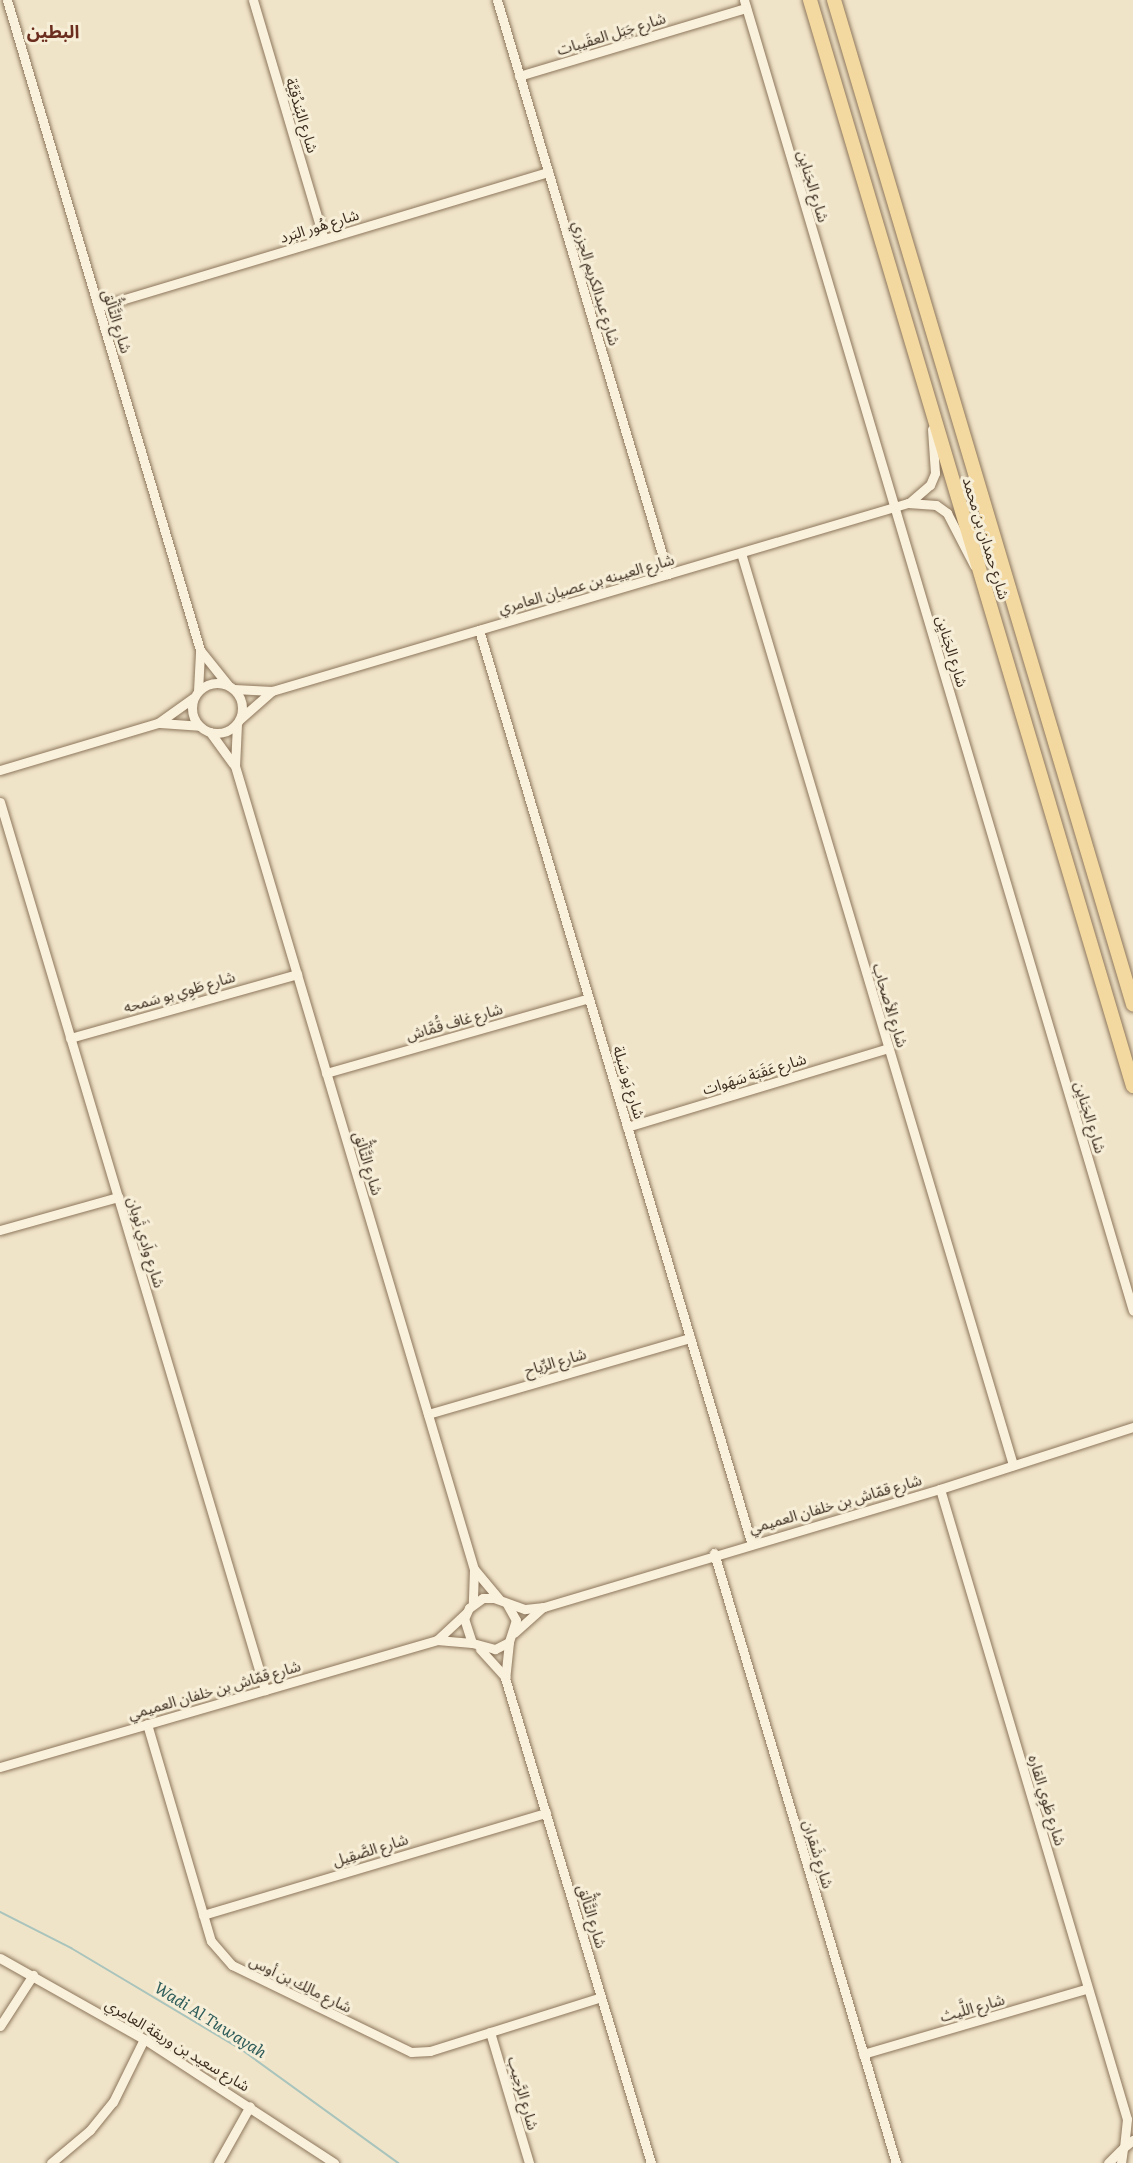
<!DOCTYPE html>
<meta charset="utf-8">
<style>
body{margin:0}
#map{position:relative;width:1133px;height:2163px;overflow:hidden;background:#f0e4c8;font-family:Literata,"Noto Sans Arabic",serif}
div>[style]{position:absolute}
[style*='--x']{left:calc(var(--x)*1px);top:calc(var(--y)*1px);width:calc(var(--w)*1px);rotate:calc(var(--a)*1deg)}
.stream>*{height:2px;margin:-1px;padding:0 1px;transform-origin:1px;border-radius:1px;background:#a9c4bc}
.roads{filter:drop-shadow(0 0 2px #8d765c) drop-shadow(0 0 2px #8d765c)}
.street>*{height:9px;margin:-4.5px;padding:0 4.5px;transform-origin:4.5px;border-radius:4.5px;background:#faf1dc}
.street>.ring{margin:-4.5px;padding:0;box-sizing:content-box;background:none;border:9px solid #faf1dc;border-radius:50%}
.primary>*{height:14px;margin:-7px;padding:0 7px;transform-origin:7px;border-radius:7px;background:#f3d9a0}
span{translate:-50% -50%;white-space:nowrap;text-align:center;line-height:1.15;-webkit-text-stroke:6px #f7eed8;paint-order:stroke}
.street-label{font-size:15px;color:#3d2e20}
.water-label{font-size:16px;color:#2f5d5a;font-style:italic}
.quarter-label{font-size:18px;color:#6b2e1e;font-weight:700}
</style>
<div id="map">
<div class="stream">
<i style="--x:0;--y:1912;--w:80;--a:26.9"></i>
<i style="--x:71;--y:1948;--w:199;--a:30.8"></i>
<i style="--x:242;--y:2050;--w:193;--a:35.9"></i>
</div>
<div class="roads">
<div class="street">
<i style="--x:7;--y:0;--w:678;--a:73.46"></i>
<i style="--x:200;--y:650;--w:45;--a:51.3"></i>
<i style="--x:253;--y:0;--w:249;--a:73.5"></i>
<i style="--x:497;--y:0;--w:599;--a:73.41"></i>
<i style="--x:744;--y:0;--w:1367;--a:73.47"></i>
<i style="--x:519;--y:76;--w:237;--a:-16.7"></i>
<i style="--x:98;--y:307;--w:470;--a:-16.7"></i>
<i style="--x:909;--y:503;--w:28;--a:-41"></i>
<i style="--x:930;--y:485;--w:13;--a:-67"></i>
<i style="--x:935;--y:473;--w:44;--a:-93.9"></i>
<i style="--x:741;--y:553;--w:952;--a:73.39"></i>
<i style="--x:479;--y:630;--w:952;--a:73.39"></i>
<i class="ring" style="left:192px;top:683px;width:41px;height:41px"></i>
<i style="--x:234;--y:689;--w:38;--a:3"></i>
<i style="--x:272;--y:691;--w:663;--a:-16.47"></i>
<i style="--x:908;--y:503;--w:28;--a:4"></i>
<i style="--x:936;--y:505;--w:14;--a:36"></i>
<i style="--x:947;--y:513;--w:59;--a:62.6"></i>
<i style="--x:198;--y:691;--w:39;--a:-87"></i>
<i style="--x:240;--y:719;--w:43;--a:-41.2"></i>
<i style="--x:160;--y:723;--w:39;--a:4"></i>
<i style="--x:237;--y:724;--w:42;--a:92.7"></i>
<i style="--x:235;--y:766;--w:838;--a:73.43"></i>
<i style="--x:474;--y:1569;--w:34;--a:92"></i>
<i style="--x:210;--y:732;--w:39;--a:54"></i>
<i style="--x:0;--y:770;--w:165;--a:-16.6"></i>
<i style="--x:158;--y:723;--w:43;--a:-35.5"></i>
<i style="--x:0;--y:802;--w:927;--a:73.38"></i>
<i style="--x:70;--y:1038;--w:236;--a:-15.7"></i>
<i style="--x:326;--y:1073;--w:273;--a:-15.9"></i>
<i style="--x:627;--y:1127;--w:273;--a:-16.8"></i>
<i style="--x:0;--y:1230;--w:123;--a:-15.6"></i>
<i style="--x:428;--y:1414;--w:273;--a:-16.2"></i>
<i style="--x:940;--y:1489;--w:657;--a:73.47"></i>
<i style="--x:1127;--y:2119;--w:27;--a:96"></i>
<i style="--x:714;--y:1553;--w:637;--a:73.39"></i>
<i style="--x:474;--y:1569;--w:39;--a:50"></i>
<i style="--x:507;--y:1604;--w:18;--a:61"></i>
<i style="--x:516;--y:1620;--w:23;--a:108"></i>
<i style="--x:509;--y:1642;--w:16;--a:153"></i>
<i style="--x:495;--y:1649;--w:24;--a:-165"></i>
<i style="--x:472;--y:1643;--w:25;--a:-108"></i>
<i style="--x:464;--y:1619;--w:12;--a:-66"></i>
<i style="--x:469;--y:1608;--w:17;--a:-36"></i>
<i style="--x:483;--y:1598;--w:11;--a:0"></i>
<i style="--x:494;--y:1598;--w:33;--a:20"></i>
<i style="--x:525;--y:1609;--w:19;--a:-6"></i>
<i style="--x:544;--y:1607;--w:413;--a:-16.6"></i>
<i style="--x:940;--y:1489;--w:203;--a:-17.8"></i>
<i style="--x:514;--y:1633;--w:38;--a:-42"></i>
<i style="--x:437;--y:1640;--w:40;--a:-43"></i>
<i style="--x:509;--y:1642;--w:36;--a:96"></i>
<i style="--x:505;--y:1678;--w:506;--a:73.25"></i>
<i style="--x:480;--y:1649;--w:38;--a:48"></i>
<i style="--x:147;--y:1724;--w:226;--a:73.6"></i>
<i style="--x:211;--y:1941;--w:32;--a:49"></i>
<i style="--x:232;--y:1965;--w:199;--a:25.9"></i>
<i style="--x:411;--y:2052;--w:19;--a:-3"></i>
<i style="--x:430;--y:2051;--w:179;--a:-17.5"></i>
<i style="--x:0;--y:1767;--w:455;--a:-16.2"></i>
<i style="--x:437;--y:1640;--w:35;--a:5"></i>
<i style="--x:203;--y:1915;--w:358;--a:-16.6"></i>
<i style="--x:0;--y:1958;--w:165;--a:29.4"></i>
<i style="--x:144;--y:2039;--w:227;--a:33.1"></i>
<i style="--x:0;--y:2026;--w:61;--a:-57.1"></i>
<i style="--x:490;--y:2032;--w:137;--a:73.4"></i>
<i style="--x:863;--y:2054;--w:234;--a:-16.3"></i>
<i style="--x:51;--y:2163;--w:51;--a:-40.2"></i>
<i style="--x:90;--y:2130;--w:36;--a:-51"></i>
<i style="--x:113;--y:2102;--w:70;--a:-63.8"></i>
<i style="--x:218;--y:2163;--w:65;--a:-60.7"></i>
<i style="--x:1108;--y:2163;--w:18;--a:-45"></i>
<i style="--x:1121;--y:2163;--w:15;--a:-82"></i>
<i style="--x:1123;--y:2148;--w:13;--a:-39"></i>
</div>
<div class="primary">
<i style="--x:810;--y:0;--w:1133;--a:73.44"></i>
<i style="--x:834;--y:0;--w:1048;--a:73.42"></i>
</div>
</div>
<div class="street-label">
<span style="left:611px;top:33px;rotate:-17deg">شارع جَبَل العقَيبات</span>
<span style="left:303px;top:115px;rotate:73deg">شارع البُندُقِيَّة</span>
<span style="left:814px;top:186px;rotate:73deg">شارع الجَنايِن</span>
<span style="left:319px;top:225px;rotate:-17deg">شارع هُور البَرد</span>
<span style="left:597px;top:283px;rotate:73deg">شارع عبدالكريم الجزري</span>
<span style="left:118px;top:321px;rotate:73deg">شارع التَّألُّق</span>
<span style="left:987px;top:538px;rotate:73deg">شارع حمدان بن محمد</span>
<span style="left:586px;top:583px;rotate:-16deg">شارع العيينه بن عصيان العامري</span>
<span style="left:953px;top:651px;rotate:73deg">شارع الجَنايِن</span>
<span style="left:179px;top:991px;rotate:-16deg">شارع طَوِي بو سَمحه</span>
<span style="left:891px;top:1005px;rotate:73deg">شارع الأصحاب</span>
<span style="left:454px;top:1021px;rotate:-16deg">شارع غاف قُمَّاش</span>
<span style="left:754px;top:1073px;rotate:-17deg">شارع عَقَبَة سَهَوات</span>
<span style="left:630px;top:1082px;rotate:73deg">شارع يَو سَبلة</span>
<span style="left:1091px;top:1117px;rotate:73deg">شارع الجَنايِن</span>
<span style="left:369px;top:1163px;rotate:73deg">شارع التَّألُّق</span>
<span style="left:147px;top:1242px;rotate:73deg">شارع واَدي ثَوبان</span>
<span style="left:555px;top:1361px;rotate:-16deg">شارع الرِّياح</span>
<span style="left:835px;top:1503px;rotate:-16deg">شارع قمّاش بن خلفان العميمي</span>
<span style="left:214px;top:1689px;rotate:-16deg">شارع قمّاش بن خلفان العميمي</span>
<span style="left:1048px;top:1800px;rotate:73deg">شارع طَوِي القاره</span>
<span style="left:370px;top:1849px;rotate:-17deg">شارع الصَّقِيل</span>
<span style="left:819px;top:1854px;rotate:73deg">شارع شَقران</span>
<span style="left:593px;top:1916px;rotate:73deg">شارع التَّألُّق</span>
<span style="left:301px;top:1983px;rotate:26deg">شارع مالِك بن أوس</span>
<span style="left:972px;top:2007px;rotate:-16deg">شارع اللَّيث</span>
<span style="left:178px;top:2044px;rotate:31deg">شارع سعيد بن وريقة العامري</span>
<span style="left:524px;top:2093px;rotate:74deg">شارع الرَّحِيب</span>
</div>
<div class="water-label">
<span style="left:211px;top:2019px;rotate:32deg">Wadi Al Tuwayah</span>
</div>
<div class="quarter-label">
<span style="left:53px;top:31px">البطين</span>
</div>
</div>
